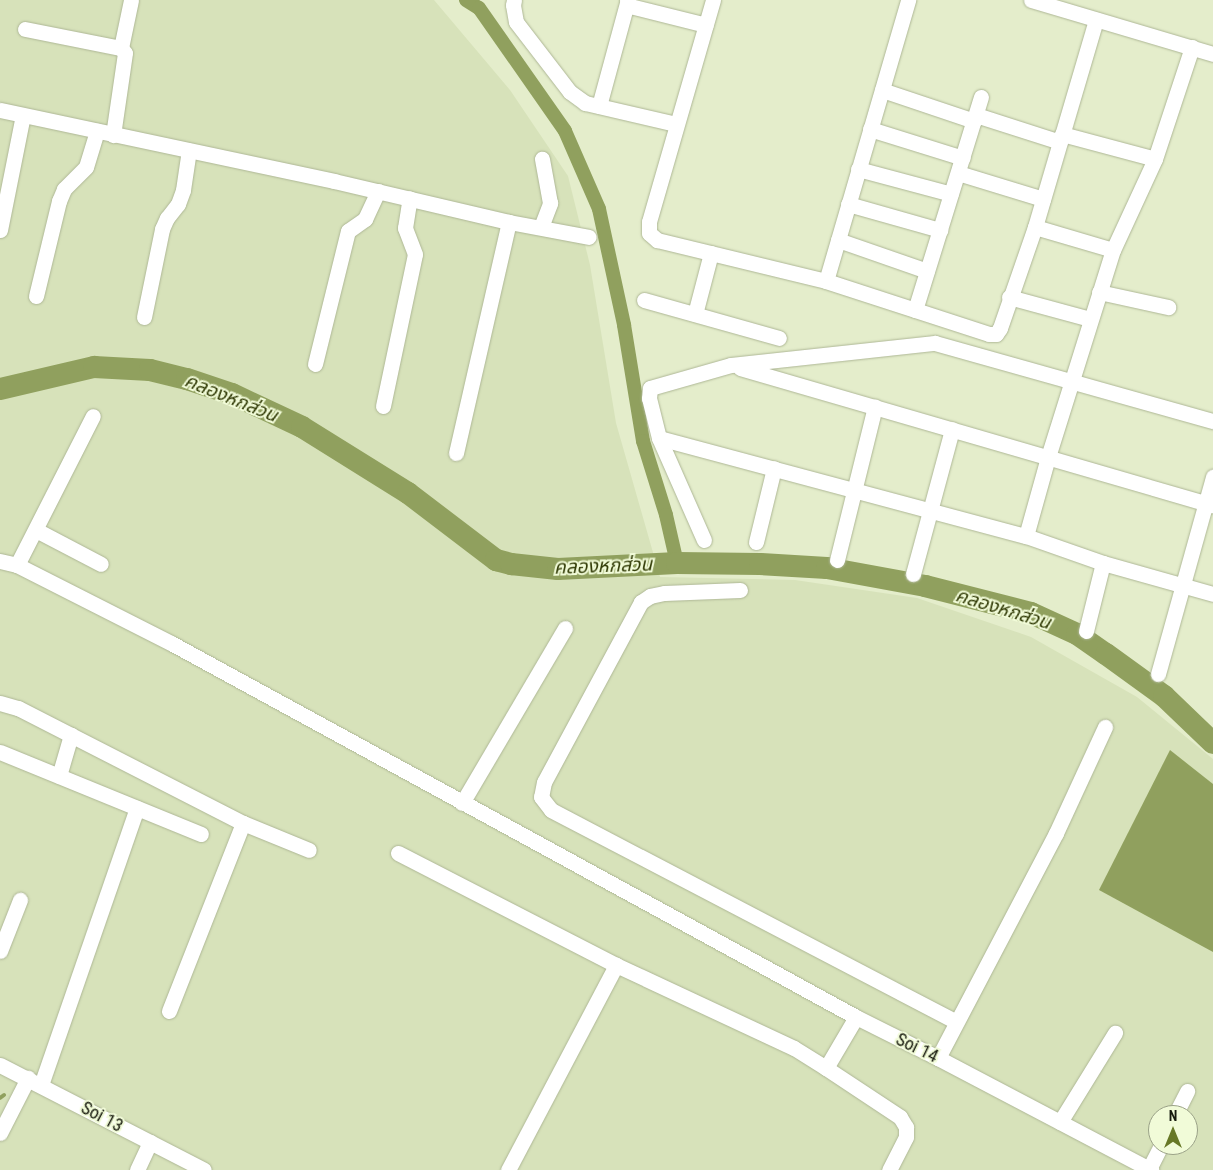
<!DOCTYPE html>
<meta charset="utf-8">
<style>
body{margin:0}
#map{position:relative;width:1213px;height:1170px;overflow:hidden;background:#e4edcb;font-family:"Roboto Condensed","Noto Sans Thai",sans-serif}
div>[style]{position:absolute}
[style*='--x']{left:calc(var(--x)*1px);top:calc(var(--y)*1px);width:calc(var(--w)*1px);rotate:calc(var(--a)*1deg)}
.built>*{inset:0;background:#d7e2ba}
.water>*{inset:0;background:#90a05e}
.stream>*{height:4px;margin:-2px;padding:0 2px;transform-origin:2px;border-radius:2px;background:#90a05e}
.canal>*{height:14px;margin:-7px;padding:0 7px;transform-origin:7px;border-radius:7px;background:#90a05e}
.river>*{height:22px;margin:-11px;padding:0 11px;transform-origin:11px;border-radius:11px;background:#90a05e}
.roads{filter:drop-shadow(0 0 1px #aeb796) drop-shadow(0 0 1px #aeb796)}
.minor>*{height:15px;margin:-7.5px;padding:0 7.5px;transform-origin:7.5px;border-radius:7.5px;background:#fff}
span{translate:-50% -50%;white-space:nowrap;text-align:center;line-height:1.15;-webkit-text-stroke:4px #f1fbd8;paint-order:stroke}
.street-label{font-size:18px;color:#171a0e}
.water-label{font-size:19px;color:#313b06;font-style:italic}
.north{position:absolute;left:1148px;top:1105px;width:50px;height:50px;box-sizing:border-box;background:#f1fbd8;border:1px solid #9aa187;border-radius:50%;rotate:0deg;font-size:14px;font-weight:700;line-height:20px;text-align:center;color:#171a0e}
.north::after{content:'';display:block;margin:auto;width:18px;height:22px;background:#677826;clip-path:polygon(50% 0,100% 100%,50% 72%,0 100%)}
</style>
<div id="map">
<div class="built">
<i style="clip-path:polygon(evenodd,0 0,434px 0,510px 90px,568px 176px,590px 265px,616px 423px,660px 577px,795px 580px,917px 598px,1031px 637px,1137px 697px,1213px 759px,1213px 1170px,0 1170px,0 0,1158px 1115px,1188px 1115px,1188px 1145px,1158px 1145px,1158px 1115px)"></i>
</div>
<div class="water">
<i style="clip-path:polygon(1170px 750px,1213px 784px,1213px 952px,1099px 890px)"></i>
</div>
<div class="stream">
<i style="--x:0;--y:1098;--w:5;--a:-37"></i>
</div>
<div class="canal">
<i style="--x:466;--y:0;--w:15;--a:32"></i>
<i style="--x:479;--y:8;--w:150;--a:55"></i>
<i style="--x:565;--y:131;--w:85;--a:66.4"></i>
<i style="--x:599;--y:209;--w:119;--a:77.8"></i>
<i style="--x:624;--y:325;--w:118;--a:80.7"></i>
<i style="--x:643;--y:441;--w:77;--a:72.7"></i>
<i style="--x:666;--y:515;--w:49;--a:77.1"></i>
</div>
<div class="river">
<i style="--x:0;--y:389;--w:97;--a:-13.2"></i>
<i style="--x:94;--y:367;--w:56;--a:3.1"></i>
<i style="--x:150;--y:370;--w:38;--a:14"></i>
<i style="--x:187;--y:379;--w:47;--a:18.4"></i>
<i style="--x:232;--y:394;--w:77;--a:25.2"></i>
<i style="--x:302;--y:427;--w:125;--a:31.9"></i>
<i style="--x:408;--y:493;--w:111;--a:37.3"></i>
<i style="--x:496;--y:560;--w:16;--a:15"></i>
<i style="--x:511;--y:564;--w:47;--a:6.1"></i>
<i style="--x:558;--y:569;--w:119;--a:-2.9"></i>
<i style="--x:677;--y:563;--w:83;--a:0.7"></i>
<i style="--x:760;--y:564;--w:67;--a:3.4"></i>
<i style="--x:827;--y:568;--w:100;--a:10.4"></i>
<i style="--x:925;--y:586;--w:109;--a:14.3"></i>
<i style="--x:1031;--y:613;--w:51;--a:24.5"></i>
<i style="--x:1077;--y:634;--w:35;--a:35"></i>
<i style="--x:1106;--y:654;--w:72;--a:35.9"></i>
<i style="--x:1164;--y:696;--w:68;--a:43.8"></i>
</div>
<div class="roads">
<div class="minor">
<i style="--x:514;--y:0;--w:5;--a:101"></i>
<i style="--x:513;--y:5;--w:17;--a:80"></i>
<i style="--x:516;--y:22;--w:88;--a:52.4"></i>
<i style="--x:570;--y:92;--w:19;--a:36"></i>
<i style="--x:585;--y:103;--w:93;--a:13"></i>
<i style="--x:627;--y:0;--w:7;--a:63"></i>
<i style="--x:630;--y:6;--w:78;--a:14"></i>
<i style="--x:713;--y:0;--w:231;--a:106.1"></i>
<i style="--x:649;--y:222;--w:11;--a:90"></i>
<i style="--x:649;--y:233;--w:11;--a:41"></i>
<i style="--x:657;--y:240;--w:174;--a:13.6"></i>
<i style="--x:826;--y:281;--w:171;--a:18"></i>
<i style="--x:989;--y:334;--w:7;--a:0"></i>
<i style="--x:996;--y:334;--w:7;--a:-56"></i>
<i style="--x:1000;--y:328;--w:107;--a:-70.9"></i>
<i style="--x:1035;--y:227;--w:216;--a:-73.6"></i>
<i style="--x:1031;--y:0;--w:190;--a:16.5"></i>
<i style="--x:25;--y:29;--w:98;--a:11.2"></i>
<i style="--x:121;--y:48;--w:6;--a:51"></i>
<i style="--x:125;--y:53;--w:83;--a:98.3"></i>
<i style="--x:121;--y:48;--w:49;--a:-78.2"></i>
<i style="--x:882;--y:90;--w:97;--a:18.6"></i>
<i style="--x:599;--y:106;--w:107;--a:-74.8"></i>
<i style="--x:0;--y:110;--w:341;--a:12"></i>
<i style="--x:334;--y:181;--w:180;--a:13.2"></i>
<i style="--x:509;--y:222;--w:81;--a:10.6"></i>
<i style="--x:976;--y:115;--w:88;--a:17.8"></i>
<i style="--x:870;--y:129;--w:97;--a:17.3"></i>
<i style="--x:1062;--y:134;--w:96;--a:15"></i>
<i style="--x:858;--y:169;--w:96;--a:15"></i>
<i style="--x:958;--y:173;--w:89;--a:17"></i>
<i style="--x:848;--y:204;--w:96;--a:15.8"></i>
<i style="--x:541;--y:227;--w:26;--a:-69"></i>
<i style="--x:550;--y:203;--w:45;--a:-100.3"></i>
<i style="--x:1035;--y:227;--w:81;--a:16.4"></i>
<i style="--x:0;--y:230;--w:117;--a:-78.7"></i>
<i style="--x:838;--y:240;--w:94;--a:19.2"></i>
<i style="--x:826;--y:281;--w:293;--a:-73.7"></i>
<i style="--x:1099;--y:292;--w:71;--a:12.3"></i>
<i style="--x:36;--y:296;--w:98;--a:-76.4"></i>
<i style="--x:59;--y:201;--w:13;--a:-67"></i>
<i style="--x:64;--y:189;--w:31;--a:-45"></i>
<i style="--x:86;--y:167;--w:38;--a:-73"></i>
<i style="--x:1009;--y:297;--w:84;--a:15.2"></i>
<i style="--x:644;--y:300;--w:140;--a:15.7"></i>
<i style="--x:915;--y:310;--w:223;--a:-72.8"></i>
<i style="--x:695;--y:314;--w:63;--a:-75.3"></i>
<i style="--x:144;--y:317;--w:90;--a:-78.4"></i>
<i style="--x:162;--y:229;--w:12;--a:-66"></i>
<i style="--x:167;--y:218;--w:18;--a:-52"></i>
<i style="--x:178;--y:204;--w:15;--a:-70"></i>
<i style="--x:183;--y:190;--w:40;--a:-81.5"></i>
<i style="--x:315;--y:364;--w:137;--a:-76.1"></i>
<i style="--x:348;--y:231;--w:21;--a:-35"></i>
<i style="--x:365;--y:219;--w:31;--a:-65"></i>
<i style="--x:740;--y:368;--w:492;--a:16.2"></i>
<i style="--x:383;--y:406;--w:155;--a:-78.1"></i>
<i style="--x:415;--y:254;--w:28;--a:-111"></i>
<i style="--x:405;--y:228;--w:30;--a:-81"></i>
<i style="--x:659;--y:438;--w:380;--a:15"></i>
<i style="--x:1026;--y:536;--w:82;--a:19.3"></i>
<i style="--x:1103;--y:563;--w:114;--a:15.7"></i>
<i style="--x:456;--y:453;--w:237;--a:-77.1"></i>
<i style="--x:36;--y:530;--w:73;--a:27.6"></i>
<i style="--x:1026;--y:536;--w:82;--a:-74.4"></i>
<i style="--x:1048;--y:457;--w:217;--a:-72.6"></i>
<i style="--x:1113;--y:250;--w:100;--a:-65.2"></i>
<i style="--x:1155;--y:159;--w:118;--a:-71.7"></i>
<i style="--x:704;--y:540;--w:111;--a:-113.8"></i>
<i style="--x:659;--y:438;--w:41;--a:-104"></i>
<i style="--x:649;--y:398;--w:10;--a:-84"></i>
<i style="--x:650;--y:388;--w:84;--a:-15.9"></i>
<i style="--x:731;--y:365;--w:205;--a:-6.2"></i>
<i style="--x:935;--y:343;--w:289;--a:15.7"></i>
<i style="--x:756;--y:542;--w:76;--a:-76.3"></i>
<i style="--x:837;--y:560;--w:158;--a:-76.1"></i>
<i style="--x:0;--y:561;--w:17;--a:13"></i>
<i style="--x:17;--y:565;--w:173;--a:26.9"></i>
<i style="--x:171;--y:643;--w:780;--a:28.63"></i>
<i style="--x:856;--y:1017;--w:92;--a:26.6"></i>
<i style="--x:938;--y:1058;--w:241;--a:27.7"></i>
<i style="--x:17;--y:565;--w:167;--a:-63"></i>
<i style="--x:913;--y:574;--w:150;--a:-74.9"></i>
<i style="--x:740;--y:590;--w:76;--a:177.7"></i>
<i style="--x:664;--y:593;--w:14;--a:168"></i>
<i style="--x:650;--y:596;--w:11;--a:146"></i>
<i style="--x:641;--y:602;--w:204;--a:118.3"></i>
<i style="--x:544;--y:782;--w:15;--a:101"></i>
<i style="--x:541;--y:797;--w:16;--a:52"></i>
<i style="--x:551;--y:810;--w:457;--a:27.6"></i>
<i style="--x:1086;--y:631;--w:70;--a:-76"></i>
<i style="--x:1158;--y:674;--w:205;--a:-74.4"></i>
<i style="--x:0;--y:703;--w:19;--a:16"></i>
<i style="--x:18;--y:708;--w:253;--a:27.1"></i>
<i style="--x:243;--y:823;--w:202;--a:111.5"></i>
<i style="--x:0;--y:752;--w:217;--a:22.2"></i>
<i style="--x:59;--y:776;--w:43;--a:-73.7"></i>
<i style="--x:462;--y:803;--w:203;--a:-59.5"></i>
<i style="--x:243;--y:823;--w:71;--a:22.2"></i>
<i style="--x:398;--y:853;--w:245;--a:27.2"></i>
<i style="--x:616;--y:965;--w:196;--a:25"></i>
<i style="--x:794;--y:1048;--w:38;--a:32"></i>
<i style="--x:826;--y:1068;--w:59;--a:-59.5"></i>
<i style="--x:0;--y:951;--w:55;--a:-68.6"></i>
<i style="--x:938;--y:1058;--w:254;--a:-62.3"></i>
<i style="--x:1056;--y:833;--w:117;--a:-65.2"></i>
<i style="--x:0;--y:1065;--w:229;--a:27.2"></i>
<i style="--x:826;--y:1068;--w:89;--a:33.5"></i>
<i style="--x:900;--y:1117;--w:12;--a:59"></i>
<i style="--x:906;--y:1127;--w:10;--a:90"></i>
<i style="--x:906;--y:1137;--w:37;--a:117"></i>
<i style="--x:41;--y:1085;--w:293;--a:-70.9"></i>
<i style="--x:1175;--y:1115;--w:27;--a:-63"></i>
<i style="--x:1060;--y:1122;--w:105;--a:-58.3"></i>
<i style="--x:0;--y:1133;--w:62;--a:-63"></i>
<i style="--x:1149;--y:1169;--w:27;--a:-63"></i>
<i style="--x:137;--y:1170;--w:31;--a:-65"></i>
<i style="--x:508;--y:1170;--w:232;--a:-62.2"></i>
</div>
</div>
<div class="street-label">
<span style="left:917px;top:1048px;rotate:26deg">Soi 14</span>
<span style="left:102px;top:1117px;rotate:28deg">Soi 13</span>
</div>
<div class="water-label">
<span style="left:231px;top:398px;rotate:22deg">คลองหกส่วน</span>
<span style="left:603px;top:566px;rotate:-2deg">คลองหกส่วน</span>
<span style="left:1003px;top:609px;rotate:17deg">คลองหกส่วน</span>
</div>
<div class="north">N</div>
</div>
